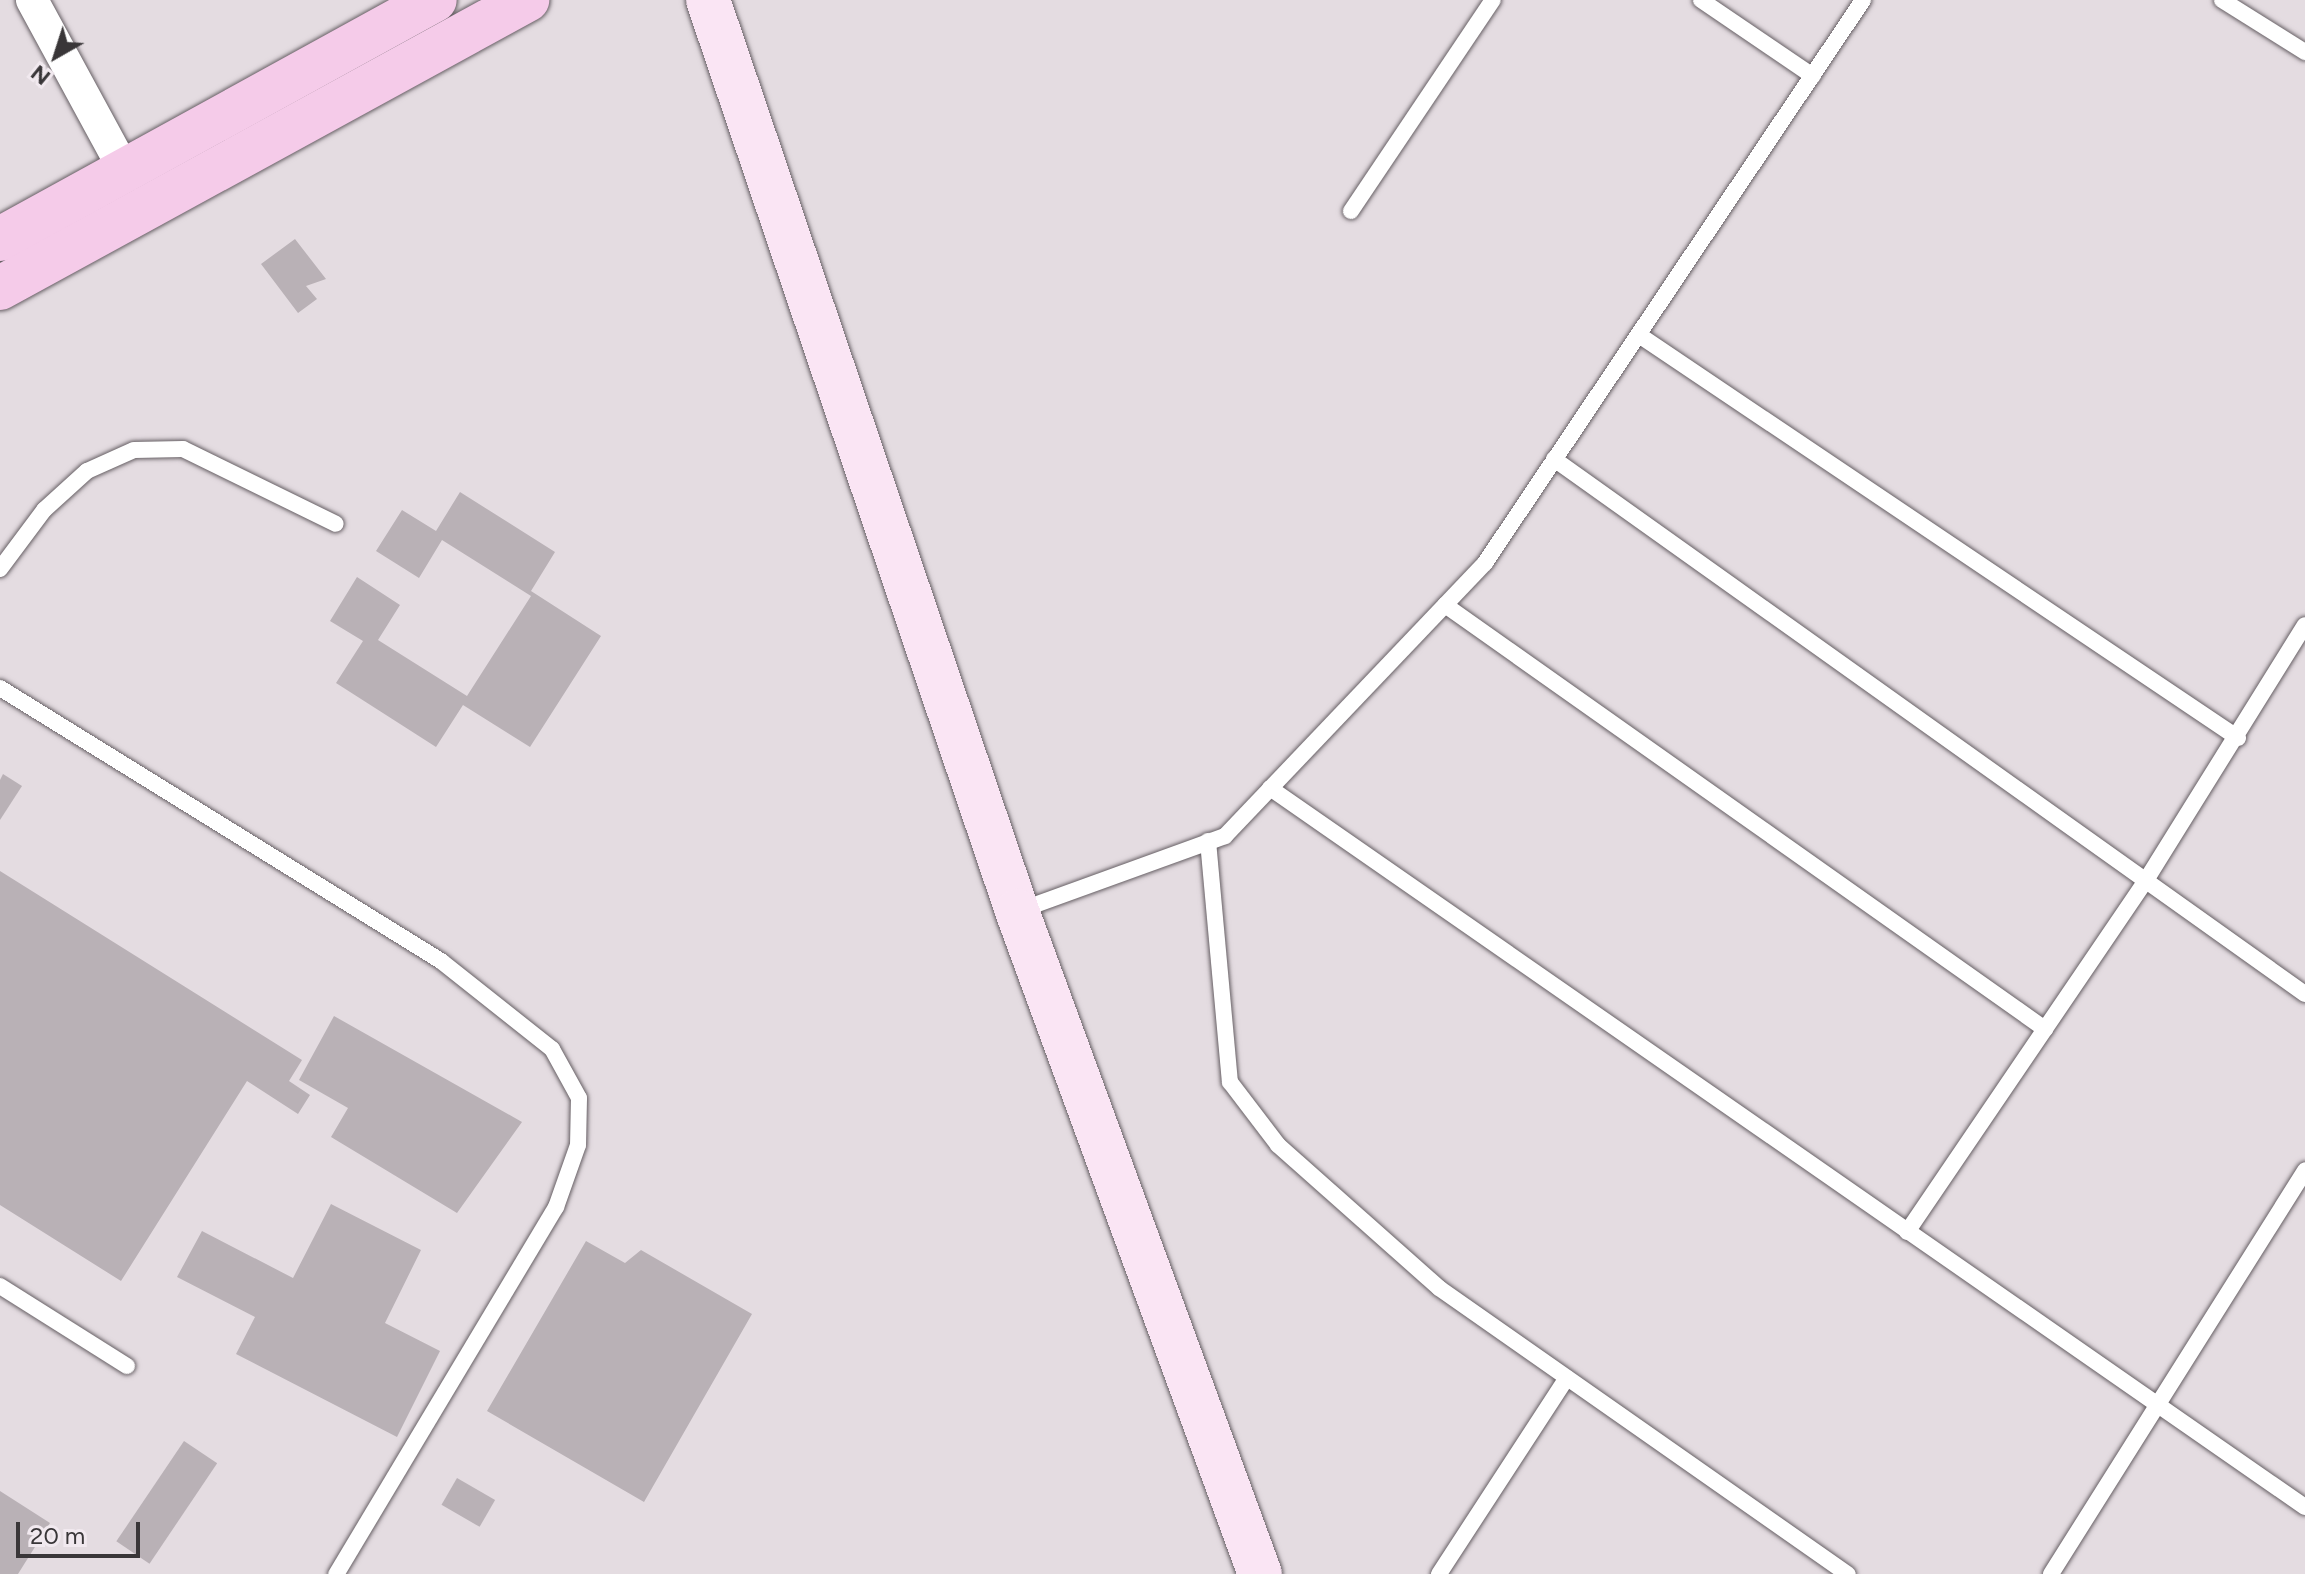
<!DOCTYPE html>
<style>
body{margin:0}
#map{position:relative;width:2305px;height:1574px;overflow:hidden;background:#e4dce1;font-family:Figtree,sans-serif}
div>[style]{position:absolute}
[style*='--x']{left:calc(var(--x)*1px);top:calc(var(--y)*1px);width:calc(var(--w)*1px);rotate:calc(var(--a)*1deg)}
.building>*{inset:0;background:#b9b1b6;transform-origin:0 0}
.roads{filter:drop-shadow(0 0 2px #665f64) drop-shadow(0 0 2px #665f64)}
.lane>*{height:16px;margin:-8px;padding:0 8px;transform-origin:8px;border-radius:8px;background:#fff}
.street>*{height:32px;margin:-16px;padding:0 16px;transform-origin:16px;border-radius:16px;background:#fff}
.secondary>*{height:44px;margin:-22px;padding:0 22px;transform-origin:22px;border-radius:22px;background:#fae5f4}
.primary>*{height:44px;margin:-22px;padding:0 22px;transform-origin:22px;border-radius:22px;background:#f5cbe9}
span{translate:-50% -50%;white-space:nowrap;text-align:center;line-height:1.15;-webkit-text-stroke:6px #f1e9ef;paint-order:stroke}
.north{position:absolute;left:16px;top:16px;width:80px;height:80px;-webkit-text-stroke:6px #f1e9ef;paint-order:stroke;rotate:219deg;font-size:22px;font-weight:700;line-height:32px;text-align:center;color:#393638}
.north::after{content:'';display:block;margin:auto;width:28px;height:36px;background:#393638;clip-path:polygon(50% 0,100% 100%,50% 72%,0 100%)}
.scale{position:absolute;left:16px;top:1522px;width:124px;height:36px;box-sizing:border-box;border:4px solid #393638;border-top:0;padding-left:10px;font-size:24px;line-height:28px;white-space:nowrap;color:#393638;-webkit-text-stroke:6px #f1e9ef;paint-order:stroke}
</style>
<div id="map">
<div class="building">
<i style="clip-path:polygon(295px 239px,326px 279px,306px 286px,317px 299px,298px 313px,261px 264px)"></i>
<i style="clip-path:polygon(460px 492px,555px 552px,531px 591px,601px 636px,530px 747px,463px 705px,436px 747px,336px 683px,363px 641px,330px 621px,357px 577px,400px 605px,378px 640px,467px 696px,531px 596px,442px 540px,419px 578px,376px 551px,402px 510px,436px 531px)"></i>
<i style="clip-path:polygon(3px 774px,22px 786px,0 820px,0 780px)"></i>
<i style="clip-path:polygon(0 871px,302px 1060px,289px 1081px,310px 1095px,298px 1114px,247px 1081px,121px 1281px,0 1205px)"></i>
<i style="clip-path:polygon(334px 1016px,522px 1122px,457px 1213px,331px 1137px,348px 1108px,299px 1080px)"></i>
<i style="clip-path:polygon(331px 1204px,421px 1250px,385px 1323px,440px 1351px,397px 1437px,236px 1354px,255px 1317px,177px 1277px,202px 1231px,293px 1278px)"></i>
<i style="clip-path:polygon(586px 1241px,625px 1263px,641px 1250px,752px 1314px,644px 1502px,487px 1411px)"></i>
<i style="left:184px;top:1441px;width:40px;height:121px;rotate:34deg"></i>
<i style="left:457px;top:1478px;width:44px;height:31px;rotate:30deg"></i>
<i style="clip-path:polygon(0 1491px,50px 1523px,18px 1574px,0 1574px)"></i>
</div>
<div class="roads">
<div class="lane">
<i style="--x:1701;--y:0;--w:135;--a:34.2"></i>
<i style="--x:2222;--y:0;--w:98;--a:32.1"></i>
<i style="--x:1351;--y:211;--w:254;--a:-56.1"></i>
<i style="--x:1639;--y:335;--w:722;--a:33.93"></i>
<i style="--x:1554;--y:459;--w:922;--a:35.47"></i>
<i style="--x:0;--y:569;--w:74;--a:-53.3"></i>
<i style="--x:44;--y:510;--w:58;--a:-42.2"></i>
<i style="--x:87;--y:471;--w:51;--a:-24.1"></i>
<i style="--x:134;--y:450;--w:49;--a:-1.2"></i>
<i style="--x:183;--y:449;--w:170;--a:26.1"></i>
<i style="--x:1445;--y:605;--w:735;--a:35.25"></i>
<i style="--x:0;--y:688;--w:519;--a:31.76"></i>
<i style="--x:441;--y:961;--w:142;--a:38.4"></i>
<i style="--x:552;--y:1049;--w:56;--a:61.1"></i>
<i style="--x:579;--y:1098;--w:47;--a:91.2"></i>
<i style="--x:578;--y:1145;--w:66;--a:109.5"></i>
<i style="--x:556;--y:1207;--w:428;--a:120.9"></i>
<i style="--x:1270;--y:788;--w:1260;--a:34.79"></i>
<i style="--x:1208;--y:841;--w:242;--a:84.8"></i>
<i style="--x:1230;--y:1082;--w:79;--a:52.7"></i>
<i style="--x:1278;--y:1145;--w:215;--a:41.6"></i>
<i style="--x:1439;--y:1288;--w:499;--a:35"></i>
<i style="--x:1018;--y:911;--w:220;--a:-19.9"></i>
<i style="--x:1225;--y:836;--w:377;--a:-46.4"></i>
<i style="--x:1485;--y:563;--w:678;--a:-56.12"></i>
<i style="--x:1907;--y:1232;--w:420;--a:-55.8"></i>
<i style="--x:2143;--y:885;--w:306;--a:-58.1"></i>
<i style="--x:0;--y:1286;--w:150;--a:32.2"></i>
<i style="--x:1439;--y:1574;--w:234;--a:-56.9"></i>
<i style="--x:2051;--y:1574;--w:477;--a:-57.8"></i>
</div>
<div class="street">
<i style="--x:32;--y:0;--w:195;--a:61.5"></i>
</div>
<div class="secondary">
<i style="--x:708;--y:0;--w:962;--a:71.26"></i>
<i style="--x:1017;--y:911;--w:706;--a:69.87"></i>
</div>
<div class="primary">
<i style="--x:0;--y:239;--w:496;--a:-28.8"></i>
<i style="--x:0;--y:288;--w:601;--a:-28.66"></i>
</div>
</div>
<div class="north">N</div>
<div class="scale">20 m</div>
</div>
